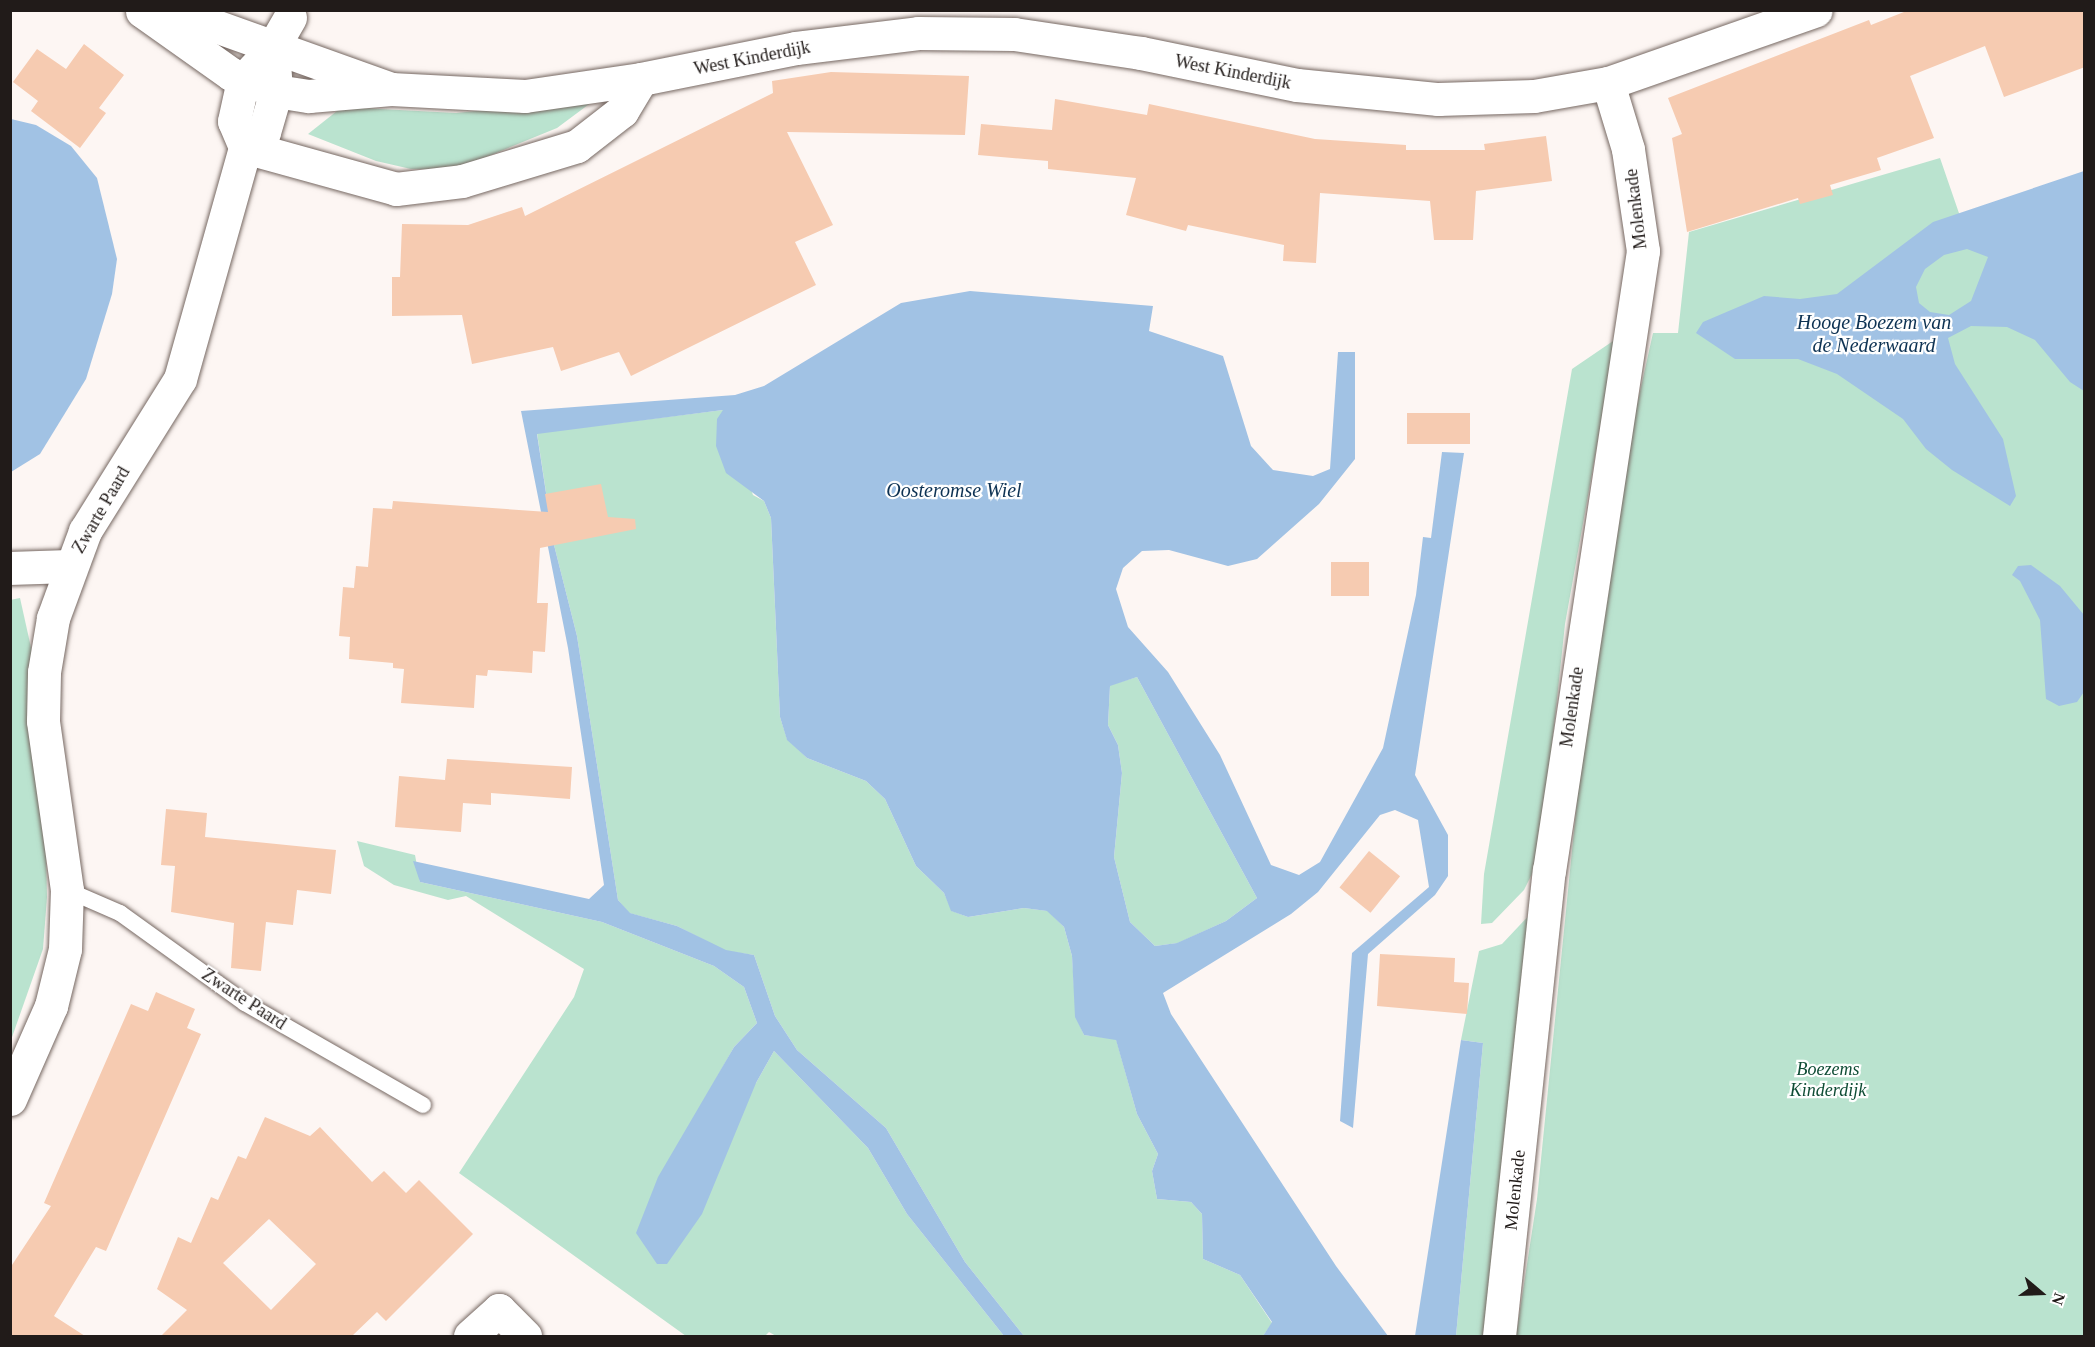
<!DOCTYPE html>
<style>
body{margin:0}
#map{position:relative;width:2095px;height:1347px;overflow:hidden;background:#fdf6f3;font-family:"Times New Roman",serif}
div>[style]{position:absolute}
[style*='--x']{left:calc(var(--x)*1px);top:calc(var(--y)*1px);width:calc(var(--w)*1px);rotate:calc(var(--a)*1deg)}
.green>*{inset:0;background:#bae3cf}
.water>*{inset:0;background:#a1c2e4}
.building>*{inset:0;background:#f6cbb1;transform-origin:0 0}
.roads{filter:drop-shadow(0 0 2px #766862) drop-shadow(0 0 2px #766862)}
.lane>*{height:16px;margin:-8px;padding:0 8px;transform-origin:8px;border-radius:8px;background:#fff}
.street>*{height:33px;margin:-16.5px;padding:0 16.5px;transform-origin:16.5px;border-radius:16.5px;background:#fff}
.secondary>*{height:33px;margin:-16.5px;padding:0 16.5px;transform-origin:16.5px;border-radius:16.5px;background:#fff}
span{translate:-50% -50%;white-space:nowrap;text-align:center;line-height:1.15;-webkit-text-stroke:4.5px #fff;paint-order:stroke}
.street-label{font-size:18px;color:#211b19}
.park-label{font-size:18px;color:#104d36;font-style:italic}
.water-label{font-size:20px;color:#0d3253;font-style:italic}
.frame{position:absolute;inset:0;border:12px solid #211b19;pointer-events:none}
.north{position:absolute;left:2011px;top:1263px;width:60px;height:60px;-webkit-text-stroke:4px #fff;paint-order:stroke;rotate:109deg;font-size:16px;font-weight:700;line-height:24px;text-align:center;color:#211b19}
.north::after{content:'';display:block;margin:auto;width:21px;height:27px;background:#211b19;clip-path:polygon(50% 0,100% 100%,50% 72%,0 100%)}
</style>
<div id="map">
<div class="green">
<i style="clip-path:polygon(596px 99px,557px 128px,457px 169px,411px 169px,376px 161px,308px 134px,342px 107px,456px 113px)"></i>
<i style="clip-path:polygon(1940px 158px,1961px 219px,2084px 174px,2084px 1336px,1516px 1336px,1537px 1199px,1582px 751px,1627px 450px,1653px 333px,1678px 333px,1689px 232px)"></i>
<i style="clip-path:polygon(1616px 339px,1565px 624px,1540px 858px,1524px 890px,1492px 923px,1481px 924px,1484px 874px,1572px 369px)"></i>
<i style="clip-path:polygon(723px 410px,753px 495px,764px 501px,771px 518px,780px 717px,787px 739px,807px 758px,866px 781px,885px 799px,916px 866px,944px 893px,952px 911px,968px 917px,1024px 908px,1048px 911px,1064px 927px,1072px 956px,1076px 1017px,1084px 1035px,1116px 1039px,1137px 1114px,1158px 1154px,1152px 1171px,1157px 1199px,1191px 1202px,1202px 1214px,1203px 1259px,1240px 1275px,1272px 1323px,1263px 1336px,1024px 1336px,965px 1262px,886px 1128px,797px 1050px,775px 1016px,754px 955px,726px 951px,677px 926px,629px 913px,618px 900px,577px 636px,554px 545px,537px 433px)"></i>
<i style="clip-path:polygon(20px 598px,32px 652px,44px 769px,47px 897px,43px 949px,11px 1040px,10px 600px)"></i>
<i style="clip-path:polygon(1137px 677px,1257px 898px,1226px 921px,1178px 943px,1155px 946px,1130px 922px,1114px 857px,1122px 773px,1118px 745px,1108px 725px,1110px 685px)"></i>
<i style="clip-path:polygon(357px 841px,415px 855px,420px 882px,602px 922px,714px 966px,744px 987px,757px 1023px,734px 1047px,699px 1109px,756px 1083px,774px 1051px,868px 1148px,907px 1214px,1004px 1336px,776px 1336px,769px 1332px,765px 1336px,686px 1336px,459px 1173px,574px 997px,584px 969px,466px 896px,448px 900px,394px 885px,364px 866px)"></i>
<i style="clip-path:polygon(1536px 908px,1487px 1336px,1456px 1336px,1483px 1043px,1461px 1040px,1479px 951px,1502px 944px)"></i>
</div>
<div class="water">
<i style="clip-path:polygon(11px 119px,36px 125px,71px 146px,97px 178px,117px 259px,112px 294px,86px 379px,40px 454px,11px 472px)"></i>
<i style="clip-path:polygon(evenodd,2084px 171px,2084px 391px,2070px 382px,2035px 340px,2007px 327px,1971px 326px,1948px 338px,1955px 364px,2003px 439px,2016px 496px,2010px 506px,1952px 470px,1926px 449px,1903px 419px,1837px 374px,1798px 359px,1735px 359px,1696px 333px,1703px 322px,1764px 296px,1800px 299px,1837px 294px,1933px 222px,2084px 171px,1967px 249px,1988px 257px,1971px 301px,1949px 315px,1930px 312px,1919px 303px,1916px 287px,1925px 269px,1944px 255px,1967px 249px)"></i>
<i style="clip-path:polygon(evenodd,970px 291px,1153px 306px,1149px 331px,1223px 356px,1251px 446px,1273px 470px,1313px 476px,1330px 469px,1338px 352px,1355px 352px,1355px 459px,1319px 504px,1257px 559px,1228px 566px,1169px 550px,1142px 551px,1123px 568px,1116px 589px,1128px 627px,1168px 672px,1220px 755px,1271px 865px,1299px 875px,1320px 862px,1383px 748px,1416px 595px,1423px 537px,1431px 538px,1442px 452px,1464px 453px,1415px 775px,1448px 835px,1448px 876px,1435px 895px,1368px 954px,1353px 1128px,1340px 1121px,1352px 953px,1429px 887px,1418px 820px,1395px 810px,1380px 815px,1318px 892px,1291px 914px,1163px 993px,1171px 1014px,1336px 1266px,1388px 1336px,1263px 1336px,1272px 1322px,1240px 1275px,1203px 1259px,1202px 1214px,1191px 1202px,1157px 1199px,1152px 1171px,1158px 1154px,1137px 1114px,1116px 1040px,1084px 1035px,1075px 1017px,1072px 956px,1064px 927px,1047px 911px,1024px 908px,968px 917px,951px 911px,944px 893px,916px 866px,885px 799px,866px 781px,807px 758px,787px 740px,780px 717px,771px 518px,764px 501px,726px 473px,716px 446px,717px 419px,723px 410px,537px 434px,554px 545px,577px 636px,618px 900px,630px 913px,677px 926px,726px 950px,754px 955px,775px 1016px,797px 1050px,886px 1128px,965px 1262px,1024px 1336px,1004px 1336px,907px 1214px,868px 1148px,774px 1051px,756px 1083px,702px 1214px,667px 1264px,657px 1264px,636px 1233px,658px 1177px,734px 1047px,757px 1023px,744px 987px,714px 966px,602px 922px,420px 882px,413px 861px,589px 899px,604px 885px,568px 648px,521px 411px,735px 395px,764px 386px,901px 303px,970px 291px,1137px 677px,1257px 898px,1226px 921px,1177px 943px,1155px 946px,1130px 922px,1114px 857px,1122px 773px,1118px 745px,1108px 725px,1110px 686px,1137px 677px)"></i>
<i style="clip-path:polygon(2031px 565px,2060px 586px,2084px 615px,2084px 692px,2077px 702px,2059px 706px,2046px 699px,2040px 620px,2020px 581px,2012px 575px,2018px 566px)"></i>
<i style="clip-path:polygon(1461px 1040px,1483px 1043px,1456px 1336px,1415px 1336px)"></i>
</div>
<div class="building">
<i style="clip-path:polygon(1909px 10px,2085px 10px,2085px 67px,2004px 97px,1985px 46px,1910px 76px,1934px 138px,1877px 158px,1881px 170px,1830px 185px,1833px 195px,1800px 204px,1798px 198px,1687px 232px,1672px 138px,1682px 134px,1668px 98px,1869px 20px,1871px 25px)"></i>
<i style="clip-path:polygon(84px 44px,124px 75px,99px 108px,106px 113px,80px 148px,31px 111px,38px 101px,13px 82px,37px 49px,66px 69px)"></i>
<i style="clip-path:polygon(831px 72px,969px 76px,965px 135px,787px 132px,833px 225px,795px 242px,816px 285px,631px 376px,619px 352px,561px 371px,553px 347px,472px 364px,462px 315px,392px 316px,392px 277px,400px 277px,402px 224px,468px 225px,522px 207px,525px 216px,773px 93px,772px 81px)"></i>
<i style="clip-path:polygon(1055px 99px,1147px 115px,1149px 104px,1315px 139px,1406px 145px,1406px 150px,1485px 150px,1484px 144px,1546px 136px,1552px 181px,1476px 191px,1473px 240px,1434px 240px,1430px 201px,1320px 193px,1316px 263px,1283px 261px,1284px 245px,1188px 225px,1186px 231px,1126px 215px,1136px 178px,1048px 169px,1048px 161px,978px 155px,981px 124px,1052px 130px)"></i>
<i style="left:1470px;top:413px;width:31px;height:63px;rotate:90deg"></i>
<i style="clip-path:polygon(601px 484px,608px 517px,635px 519px,636px 529px,540px 548px,537px 603px,548px 603px,545px 652px,533px 651px,532px 673px,488px 670px,487px 676px,476px 675px,474px 708px,401px 703px,404px 669px,393px 668px,393px 663px,349px 659px,350px 637px,339px 636px,343px 587px,354px 588px,356px 566px,368px 567px,373px 508px,392px 509px,393px 501px,548px 512px,545px 494px)"></i>
<i style="left:1331px;top:562px;width:38px;height:34px"></i>
<i style="clip-path:polygon(447px 759px,572px 767px,570px 799px,491px 793px,491px 805px,463px 803px,461px 832px,395px 827px,399px 776px,445px 780px)"></i>
<i style="clip-path:polygon(166px 809px,207px 813px,205px 837px,336px 850px,331px 894px,297px 890px,293px 925px,266px 922px,261px 971px,231px 968px,234px 923px,171px 912px,175px 866px,161px 865px)"></i>
<i style="left:1369px;top:851px;width:40px;height:47px;rotate:39deg"></i>
<i style="clip-path:polygon(1380px 954px,1455px 958px,1454px 982px,1469px 983px,1467px 1014px,1377px 1006px)"></i>
<i style="clip-path:polygon(156px 992px,195px 1009px,187px 1028px,201px 1034px,106px 1251px,96px 1247px,54px 1316px,85px 1336px,10px 1336px,10px 1268px,51px 1206px,44px 1203px,131px 1004px,148px 1011px)"></i>
<i style="clip-path:polygon(evenodd,265px 1117px,310px 1136px,320px 1127px,372px 1182px,384px 1171px,406px 1193px,419px 1180px,473px 1234px,386px 1321px,377px 1312px,352px 1336px,161px 1336px,187px 1310px,157px 1289px,178px 1237px,191px 1243px,211px 1197px,218px 1200px,238px 1156px,246px 1159px,265px 1117px,269px 1219px,316px 1264px,271px 1310px,223px 1263px,269px 1219px)"></i>
</div>
<div class="roads">
<div class="lane">
<i style="--x:67;--y:890;--w:58;--a:23.5"></i>
<i style="--x:120;--y:913;--w:154;--a:35.8"></i>
<i style="--x:245;--y:1003;--w:205;--a:29.8"></i>
</div>
<div class="street">
<i style="--x:273;--y:47;--w:34;--a:-60"></i>
<i style="--x:245;--y:147;--w:157;--a:15.5"></i>
<i style="--x:396;--y:189;--w:66;--a:-6.9"></i>
<i style="--x:462;--y:181;--w:120;--a:-16.9"></i>
<i style="--x:577;--y:146;--w:57;--a:-37.9"></i>
<i style="--x:622;--y:111;--w:37;--a:-59"></i>
<i style="--x:10;--y:568;--w:58;--a:-2"></i>
<i style="--x:470;--y:1336;--w:39;--a:-42"></i>
<i style="--x:499;--y:1310;--w:37;--a:45"></i>
<i style="--x:1499;--y:1336;--w:468;--a:-83.9"></i>
<i style="--x:1549;--y:871;--w:627;--a:-81.38"></i>
<i style="--x:1643;--y:251;--w:103;--a:-98.4"></i>
<i style="--x:1628;--y:149;--w:69;--a:-106.9"></i>
</div>
<div class="secondary">
<i style="--x:142;--y:11;--w:51;--a:7.8"></i>
<i style="--x:193;--y:18;--w:210;--a:19.7"></i>
<i style="--x:145;--y:13;--w:105;--a:35.3"></i>
<i style="--x:231;--y:74;--w:48;--a:20.7"></i>
<i style="--x:276;--y:91;--w:33;--a:9"></i>
<i style="--x:309;--y:96;--w:82;--a:-4.9"></i>
<i style="--x:391;--y:89;--w:134;--a:3"></i>
<i style="--x:525;--y:96;--w:117;--a:-8.3"></i>
<i style="--x:641;--y:79;--w:158;--a:-11.3"></i>
<i style="--x:796;--y:48;--w:123;--a:-7"></i>
<i style="--x:918;--y:33;--w:96;--a:0.6"></i>
<i style="--x:1014;--y:34;--w:128;--a:8.5"></i>
<i style="--x:1141;--y:53;--w:159;--a:11.6"></i>
<i style="--x:1297;--y:85;--w:142;--a:5.7"></i>
<i style="--x:1438;--y:99;--w:96;--a:-1.8"></i>
<i style="--x:1534;--y:96;--w:75;--a:-10"></i>
<i style="--x:1608;--y:83;--w:220;--a:-19.3"></i>
<i style="--x:245;--y:147;--w:28;--a:-113"></i>
<i style="--x:234;--y:121;--w:42;--a:-77.6"></i>
<i style="--x:243;--y:80;--w:21;--a:-47"></i>
<i style="--x:10;--y:1099;--w:102;--a:-66.2"></i>
<i style="--x:51;--y:1006;--w:59;--a:-76.2"></i>
<i style="--x:65;--y:949;--w:59;--a:-88.1"></i>
<i style="--x:67;--y:890;--w:171;--a:-98.1"></i>
<i style="--x:43;--y:721;--w:49;--a:-88.8"></i>
<i style="--x:44;--y:672;--w:55;--a:-80.5"></i>
<i style="--x:53;--y:618;--w:93;--a:-69.8"></i>
<i style="--x:85;--y:531;--w:179;--a:-58"></i>
<i style="--x:180;--y:379;--w:241;--a:-74.3"></i>
<i style="--x:245;--y:147;--w:24;--a:-38"></i>
<i style="--x:264;--y:132;--w:43;--a:-73.7"></i>
<i style="--x:276;--y:91;--w:44;--a:-93.9"></i>
</div>
</div>
<div class="street-label">
<span style="left:752px;top:58px;rotate:-11deg">West Kinderdijk</span>
<span style="left:1233px;top:72px;rotate:11deg">West Kinderdijk</span>
<span style="left:1636px;top:209px;rotate:-97deg">Molenkade</span>
<span style="left:101px;top:510px;rotate:-60deg">Zwarte Paard</span>
<span style="left:1572px;top:707px;rotate:-82deg">Molenkade</span>
<span style="left:244px;top:999px;rotate:33deg">Zwarte Paard</span>
<span style="left:1515px;top:1190px;rotate:-84deg">Molenkade</span>
</div>
<div class="park-label">
<span style="left:1828px;top:1080px">Boezems<br>Kinderdijk</span>
</div>
<div class="water-label">
<span style="left:1874px;top:334px">Hooge Boezem van<br>de Nederwaard</span>
<span style="left:954px;top:490px">Oosteromse Wiel</span>
</div>
<div class="frame"></div>
<div class="north">N</div>
</div>
